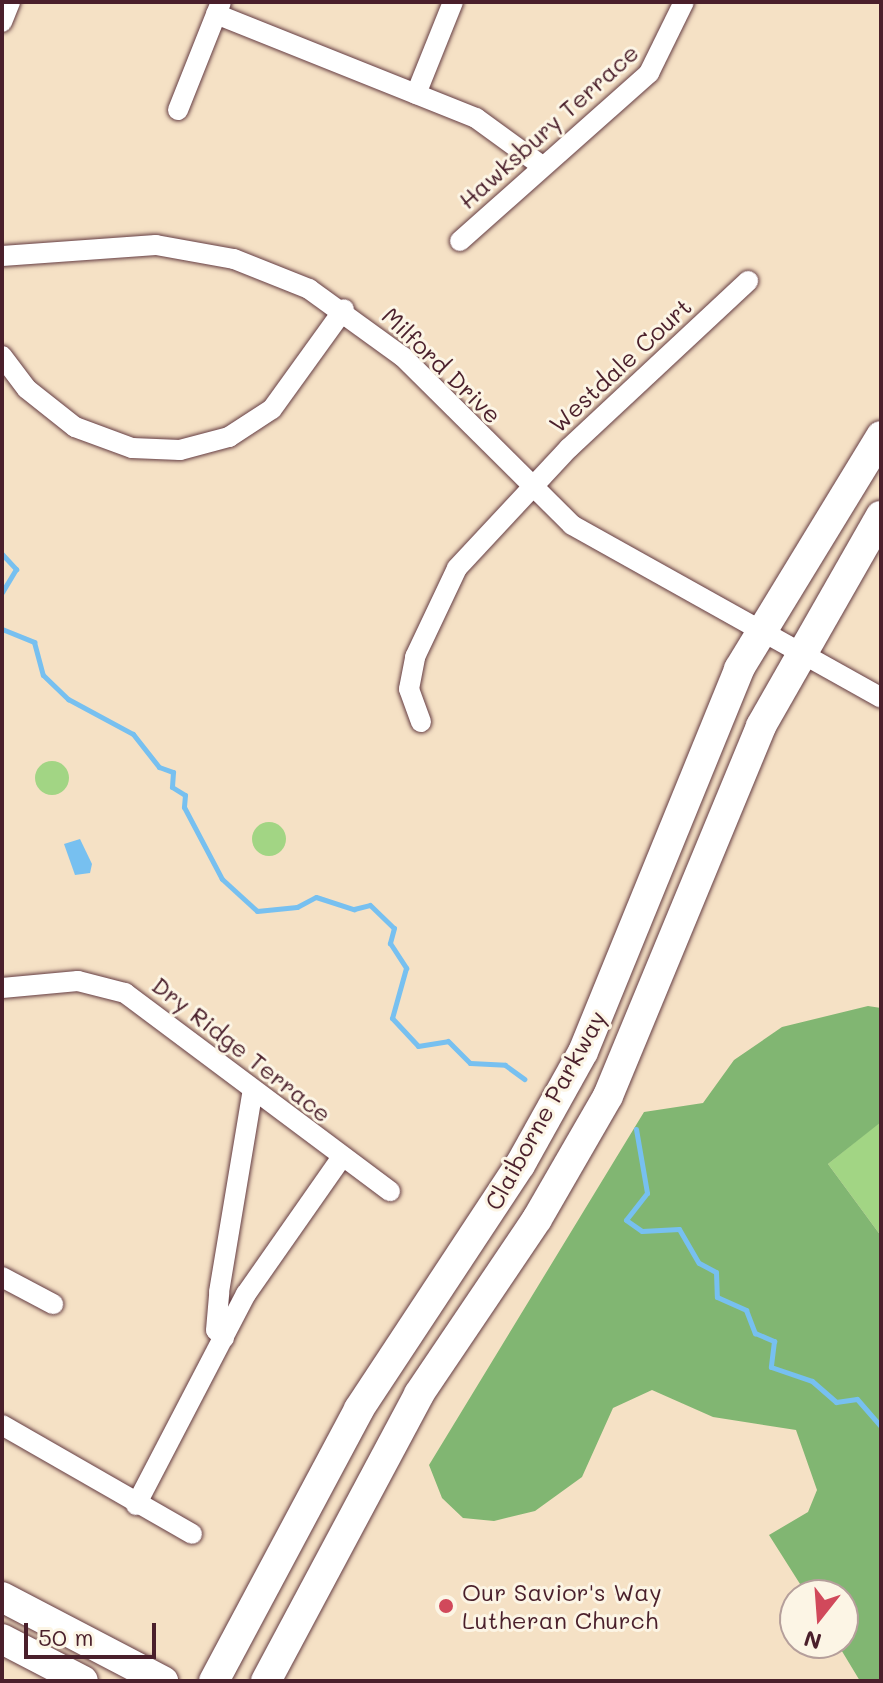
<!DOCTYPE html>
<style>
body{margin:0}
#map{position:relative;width:883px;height:1683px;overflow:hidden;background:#f5e1c5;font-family:Mali,sans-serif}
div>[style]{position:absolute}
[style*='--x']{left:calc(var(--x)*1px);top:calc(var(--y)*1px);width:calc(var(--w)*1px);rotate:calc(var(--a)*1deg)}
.green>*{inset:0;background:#a2d584}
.round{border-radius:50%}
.forest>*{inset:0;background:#81b672}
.water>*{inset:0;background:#77c0f0}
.stream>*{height:5px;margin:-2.5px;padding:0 2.5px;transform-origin:2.5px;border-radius:2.5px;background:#77c0f0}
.roads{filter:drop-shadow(0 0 2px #643c42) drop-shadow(0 0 2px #643c42)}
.street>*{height:20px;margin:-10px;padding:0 10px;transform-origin:10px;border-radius:10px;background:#fff}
.secondary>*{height:30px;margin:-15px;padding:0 15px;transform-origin:15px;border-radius:15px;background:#fff}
.dots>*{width:22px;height:22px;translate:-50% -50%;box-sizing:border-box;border:4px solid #fcf5e5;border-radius:50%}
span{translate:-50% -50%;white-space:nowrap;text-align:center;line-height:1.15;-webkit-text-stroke:6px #fcf5e5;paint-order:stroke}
.street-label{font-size:24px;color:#4a1f2b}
.poi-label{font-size:24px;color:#4a1f2b}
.left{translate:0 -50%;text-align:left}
.frame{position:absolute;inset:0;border:4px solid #4a1f2b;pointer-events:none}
.north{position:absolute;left:779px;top:1579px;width:80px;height:80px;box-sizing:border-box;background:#fcf5e5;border:2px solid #b59f9b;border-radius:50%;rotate:197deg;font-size:22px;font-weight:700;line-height:32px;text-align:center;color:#4a1f2b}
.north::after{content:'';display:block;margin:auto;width:28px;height:36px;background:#d1495b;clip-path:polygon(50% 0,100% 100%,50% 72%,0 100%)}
.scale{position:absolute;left:24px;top:1623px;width:132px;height:36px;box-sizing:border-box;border:4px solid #4a1f2b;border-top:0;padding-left:10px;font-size:24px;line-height:28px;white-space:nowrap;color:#4a1f2b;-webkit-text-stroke:6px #fcf5e5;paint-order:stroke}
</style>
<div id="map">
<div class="green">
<i class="round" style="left:35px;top:761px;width:34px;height:34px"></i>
<i class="round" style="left:252px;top:822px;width:34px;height:34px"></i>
<i style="clip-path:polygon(881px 1121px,881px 1236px,828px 1164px)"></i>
</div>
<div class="forest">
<i style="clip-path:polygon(868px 1006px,881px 1008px,881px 1122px,828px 1164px,881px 1236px,881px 1681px,860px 1681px,837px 1643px,843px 1643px,843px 1595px,807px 1595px,769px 1535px,808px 1512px,817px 1490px,796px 1430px,713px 1417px,652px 1390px,613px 1408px,582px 1477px,535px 1511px,494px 1521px,463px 1518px,442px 1498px,429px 1465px,644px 1112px,703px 1103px,734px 1060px,782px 1027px)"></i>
</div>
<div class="water">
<i style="clip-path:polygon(80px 839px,92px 864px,90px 873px,75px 875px,64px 844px)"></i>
</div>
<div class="stream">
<i style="--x:2;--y:554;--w:21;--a:47"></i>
<i style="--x:16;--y:569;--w:27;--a:121"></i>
<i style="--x:2;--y:629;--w:35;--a:22"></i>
<i style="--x:34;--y:642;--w:34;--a:75"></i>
<i style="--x:43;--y:675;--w:35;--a:44"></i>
<i style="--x:68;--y:699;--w:74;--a:28.3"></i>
<i style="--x:133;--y:734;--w:42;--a:51.8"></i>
<i style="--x:159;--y:767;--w:15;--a:20"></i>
<i style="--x:173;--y:772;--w:15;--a:94"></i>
<i style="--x:172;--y:787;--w:15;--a:32"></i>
<i style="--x:185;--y:795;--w:12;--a:95"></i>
<i style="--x:184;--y:807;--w:81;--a:62.2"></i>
<i style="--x:222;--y:879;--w:47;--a:42.4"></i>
<i style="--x:257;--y:911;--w:40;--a:-5.7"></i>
<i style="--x:297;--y:907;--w:21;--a:-28"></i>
<i style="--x:316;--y:897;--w:40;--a:18"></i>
<i style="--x:354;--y:909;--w:16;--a:-14"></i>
<i style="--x:370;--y:905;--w:33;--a:44"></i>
<i style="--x:394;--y:928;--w:16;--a:105"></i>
<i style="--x:390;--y:943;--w:30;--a:57"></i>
<i style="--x:406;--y:968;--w:52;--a:105.6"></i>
<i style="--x:392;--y:1018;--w:38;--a:47"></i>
<i style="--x:418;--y:1046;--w:30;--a:-9"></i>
<i style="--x:448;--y:1041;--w:31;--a:45"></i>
<i style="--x:470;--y:1063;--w:35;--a:3"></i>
<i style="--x:505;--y:1065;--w:24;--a:36"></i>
<i style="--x:636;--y:1129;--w:65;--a:80.2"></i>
<i style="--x:647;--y:1193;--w:34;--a:128"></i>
<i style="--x:626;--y:1220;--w:19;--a:35"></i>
<i style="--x:642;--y:1231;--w:37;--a:-3"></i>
<i style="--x:679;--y:1229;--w:39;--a:60"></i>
<i style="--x:699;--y:1263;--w:19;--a:28"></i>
<i style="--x:716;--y:1272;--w:25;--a:88"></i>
<i style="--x:717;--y:1297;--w:32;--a:24"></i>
<i style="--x:746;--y:1310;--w:25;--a:69"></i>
<i style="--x:755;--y:1333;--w:21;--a:23"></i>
<i style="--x:774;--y:1341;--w:26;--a:97"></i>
<i style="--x:771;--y:1367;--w:43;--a:18.9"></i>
<i style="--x:812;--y:1381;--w:32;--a:41"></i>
<i style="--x:836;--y:1402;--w:21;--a:-8"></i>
<i style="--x:857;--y:1399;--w:37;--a:49"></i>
</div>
<div class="roads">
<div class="street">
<i style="--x:216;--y:14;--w:280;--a:21.8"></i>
<i style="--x:476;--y:118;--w:82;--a:36"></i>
<i style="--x:2;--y:22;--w:22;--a:-68"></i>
<i style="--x:416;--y:94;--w:99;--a:-68.1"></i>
<i style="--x:178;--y:110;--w:116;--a:-68.3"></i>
<i style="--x:460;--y:241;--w:253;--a:-41.6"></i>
<i style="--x:649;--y:73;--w:79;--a:-63.8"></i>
<i style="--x:2;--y:256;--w:154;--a:-4.1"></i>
<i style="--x:156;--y:245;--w:79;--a:10.2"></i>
<i style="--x:234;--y:259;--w:81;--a:21.8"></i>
<i style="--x:309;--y:289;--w:116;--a:35.9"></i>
<i style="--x:403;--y:357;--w:238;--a:44.8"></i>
<i style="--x:572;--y:525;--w:354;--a:29.2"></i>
<i style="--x:2;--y:356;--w:41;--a:52.9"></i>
<i style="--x:27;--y:389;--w:61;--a:38.4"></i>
<i style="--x:75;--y:427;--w:61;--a:20.2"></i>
<i style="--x:132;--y:448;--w:48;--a:2.4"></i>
<i style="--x:180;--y:450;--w:51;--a:-14.9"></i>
<i style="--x:229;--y:437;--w:51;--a:-33.1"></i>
<i style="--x:272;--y:409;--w:123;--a:-54.2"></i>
<i style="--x:421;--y:722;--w:35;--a:-110"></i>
<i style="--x:409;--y:689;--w:33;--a:-79"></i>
<i style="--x:415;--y:657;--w:98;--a:-64.7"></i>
<i style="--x:457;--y:568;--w:164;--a:-47"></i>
<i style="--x:569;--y:448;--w:245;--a:-43"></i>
<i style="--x:2;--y:988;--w:76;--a:-5.3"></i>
<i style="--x:78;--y:981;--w:49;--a:14.3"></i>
<i style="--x:125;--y:993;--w:331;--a:36.8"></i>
<i style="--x:2;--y:1277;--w:58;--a:27.9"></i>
<i style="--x:224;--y:1338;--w:11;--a:-135"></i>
<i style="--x:216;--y:1330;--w:38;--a:-85"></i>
<i style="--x:219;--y:1292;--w:201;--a:-80.5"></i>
<i style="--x:2;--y:1425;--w:219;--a:29.8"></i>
<i style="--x:136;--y:1505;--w:238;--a:-62.5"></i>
<i style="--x:246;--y:1294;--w:167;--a:-55"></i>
</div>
<div class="secondary">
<i style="--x:2;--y:1597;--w:182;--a:27.6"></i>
<i style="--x:2;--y:1639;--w:91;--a:27.4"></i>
<i style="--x:214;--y:1681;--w:308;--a:-61.9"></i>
<i style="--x:359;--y:1409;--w:292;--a:-56.6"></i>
<i style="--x:520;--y:1165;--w:129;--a:-60.9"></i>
<i style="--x:583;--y:1052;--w:414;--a:-67.8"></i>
<i style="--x:739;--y:669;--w:273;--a:-58.6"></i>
<i style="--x:266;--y:1681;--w:325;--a:-61.9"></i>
<i style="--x:419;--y:1394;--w:211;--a:-56"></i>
<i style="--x:537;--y:1219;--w:142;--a:-60"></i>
<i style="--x:608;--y:1096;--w:400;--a:-67.5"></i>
<i style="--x:761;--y:726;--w:242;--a:-60.3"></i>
</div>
</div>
<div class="dots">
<i style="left:446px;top:1606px;background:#d1495b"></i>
</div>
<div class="street-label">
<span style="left:548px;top:126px;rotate:-42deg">Hawksbury Terrace</span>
<span style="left:442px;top:365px;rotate:44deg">Milford Drive</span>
<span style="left:620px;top:365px;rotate:-43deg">Westdale Court</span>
<span style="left:242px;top:1049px;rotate:38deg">Dry Ridge Terrace</span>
<span style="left:545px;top:1110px;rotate:-61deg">Claiborne Parkway</span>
</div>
<div class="poi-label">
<span class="left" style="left:462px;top:1606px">Our Savior's Way<br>Lutheran Church</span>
</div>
<div class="frame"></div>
<div class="north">N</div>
<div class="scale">50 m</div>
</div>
